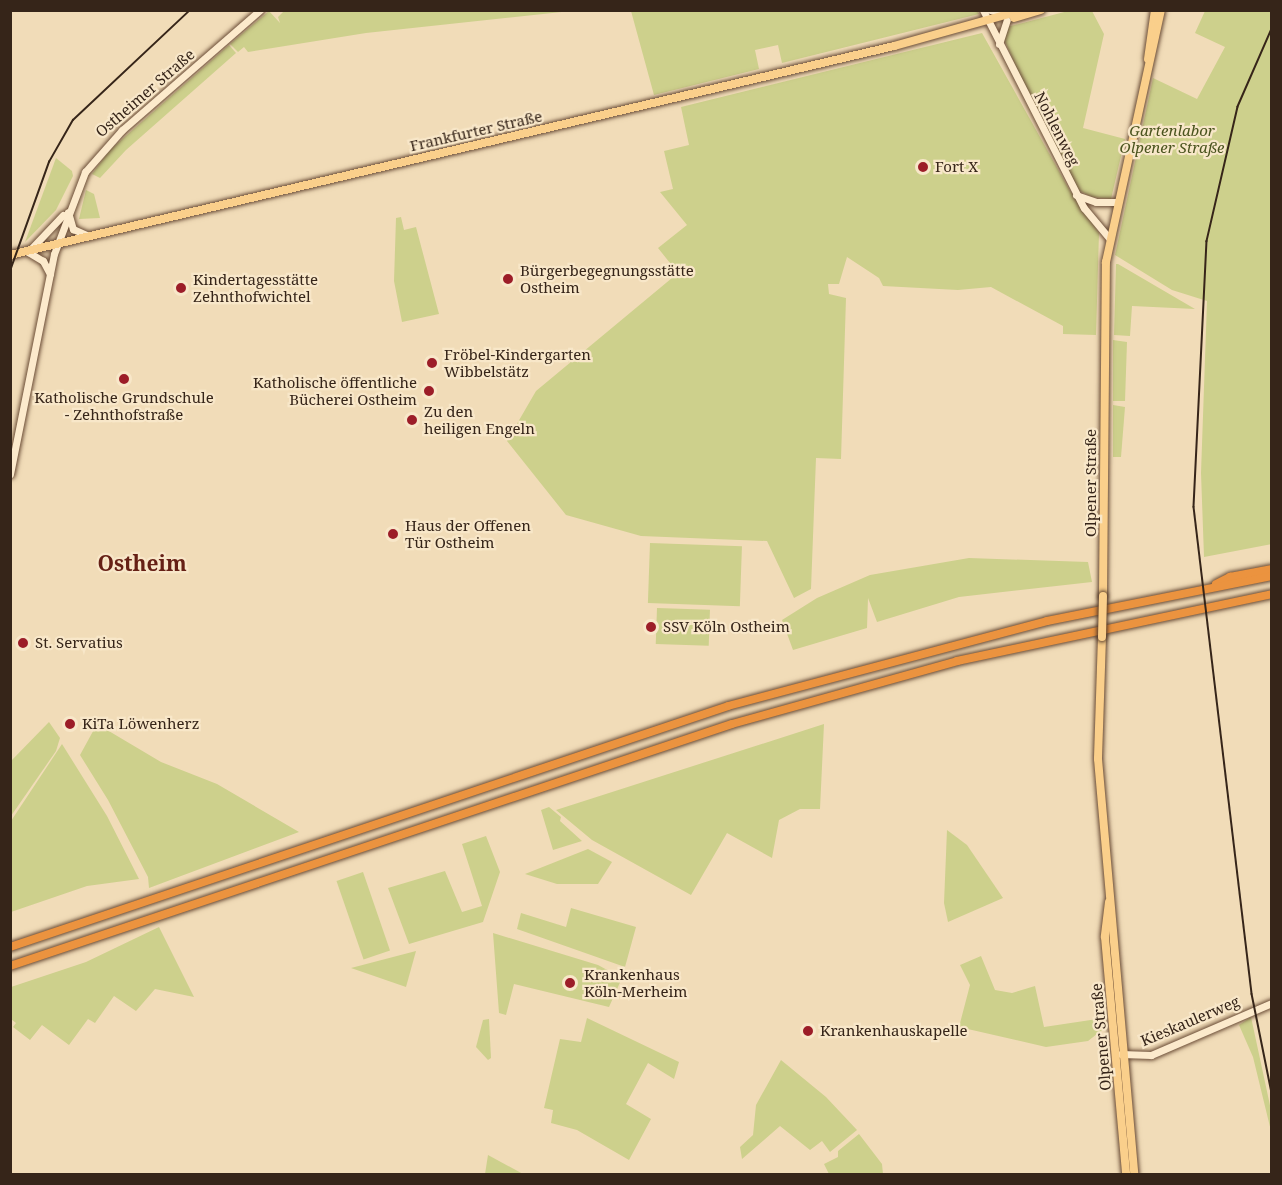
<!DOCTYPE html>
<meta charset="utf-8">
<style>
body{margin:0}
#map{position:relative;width:1282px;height:1185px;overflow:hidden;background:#f1dcb8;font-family:"Noto Serif",serif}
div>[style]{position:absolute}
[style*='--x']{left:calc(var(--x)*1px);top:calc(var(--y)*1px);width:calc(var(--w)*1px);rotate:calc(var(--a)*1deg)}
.green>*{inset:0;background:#cdd08c;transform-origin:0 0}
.roads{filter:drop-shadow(0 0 2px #6a4c36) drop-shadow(0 0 2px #6a4c36)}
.secondary>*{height:7px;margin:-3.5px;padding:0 3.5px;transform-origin:3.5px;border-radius:3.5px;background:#fceacc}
.primary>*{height:8px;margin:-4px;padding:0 4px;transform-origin:4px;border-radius:4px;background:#facf8b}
.highway>*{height:8px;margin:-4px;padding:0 4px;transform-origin:4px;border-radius:4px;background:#eb933f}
.tram>*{height:1.5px;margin:-0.75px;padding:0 0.75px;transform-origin:0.75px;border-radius:0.75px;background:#362519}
.bridges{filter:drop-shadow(0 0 2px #553a28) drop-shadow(0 0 2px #553a28)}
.primary-bridge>*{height:8px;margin:-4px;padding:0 4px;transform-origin:4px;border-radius:4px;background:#facf8b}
.dots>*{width:16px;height:16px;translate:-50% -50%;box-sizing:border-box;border:3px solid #f8e7c9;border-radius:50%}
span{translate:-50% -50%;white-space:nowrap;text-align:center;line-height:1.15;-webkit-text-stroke:4.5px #f8e7c9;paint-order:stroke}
.street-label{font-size:15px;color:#362519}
.park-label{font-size:15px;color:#4a541e;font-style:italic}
.poi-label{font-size:15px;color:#362519}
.left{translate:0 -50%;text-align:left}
.right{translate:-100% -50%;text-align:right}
.district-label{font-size:21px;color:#662015;font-weight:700}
.frame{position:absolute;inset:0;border:12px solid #362519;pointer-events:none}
</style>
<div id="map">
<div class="green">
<i style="clip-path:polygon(285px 10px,571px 10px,571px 11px,366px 33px,248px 52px,244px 47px,238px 52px,230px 44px,269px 11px,280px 23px,278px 17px)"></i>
<i style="clip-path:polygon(977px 10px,979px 14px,782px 63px,778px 45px,755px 50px,759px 69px,654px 95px,631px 11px)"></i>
<i style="clip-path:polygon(1068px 11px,1092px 11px,1104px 34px,1083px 128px,1125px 139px,1111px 199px,1092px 197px,1078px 190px,1036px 112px,1003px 37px,1007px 27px)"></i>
<i style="clip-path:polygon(1205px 11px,1271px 11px,1272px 544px,1204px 557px,1201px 473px,1207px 301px,1172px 290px,1115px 255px,1153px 78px,1197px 99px,1225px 47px,1195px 33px)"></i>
<i style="clip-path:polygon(982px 33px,1069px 189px,1099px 233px,1096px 335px,1063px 334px,1063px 326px,991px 287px,958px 290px,883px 286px,879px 278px,847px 257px,839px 284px,828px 284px,829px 294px,846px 298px,841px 459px,816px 458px,811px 589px,794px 598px,767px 541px,641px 536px,566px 515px,507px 441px,536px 391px,678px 273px,658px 248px,687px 225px,660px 192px,673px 189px,664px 151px,689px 145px,681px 107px)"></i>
<i style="clip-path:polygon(229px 45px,236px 53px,126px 150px,100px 178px,92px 174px,110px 150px)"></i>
<i style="clip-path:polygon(56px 158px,72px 171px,73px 176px,56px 210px,25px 242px)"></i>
<i style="clip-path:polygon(86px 190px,94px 194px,100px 218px,79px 219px)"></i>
<i style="clip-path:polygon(401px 217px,404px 230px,416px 227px,439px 314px,402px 322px,394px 281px,396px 218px)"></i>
<i style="clip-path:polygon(1116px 264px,1118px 264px,1195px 309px,1132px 306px,1130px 336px,1114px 335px)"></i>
<i style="clip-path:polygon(1113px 340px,1127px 342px,1125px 401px,1113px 401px)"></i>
<i style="clip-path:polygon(1113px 405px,1125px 407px,1121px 457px,1113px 457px)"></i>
<i style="left:650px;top:543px;width:92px;height:60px;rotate:2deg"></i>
<i style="clip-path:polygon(969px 558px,1088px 562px,1092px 582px,959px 597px,877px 622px,868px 598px,867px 628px,793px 650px,782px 620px,817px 598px,870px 575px)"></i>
<i style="left:657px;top:608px;width:53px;height:36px;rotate:2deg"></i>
<i style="clip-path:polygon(49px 722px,60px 738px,56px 751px,11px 816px,11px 761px)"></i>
<i style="clip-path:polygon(97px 724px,161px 762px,217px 784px,299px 832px,149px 888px,148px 877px,108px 800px,80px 755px)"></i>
<i style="clip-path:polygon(824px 724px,820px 809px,800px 809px,779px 820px,772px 858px,727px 833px,691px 895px,592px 840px,556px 810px)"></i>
<i style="clip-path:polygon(62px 744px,107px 816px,139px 879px,87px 886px,11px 912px,11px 821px)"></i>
<i style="clip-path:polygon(549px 807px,561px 817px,560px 821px,582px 841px,553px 850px,541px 810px)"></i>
<i style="clip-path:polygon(947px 830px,967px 845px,1003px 898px,948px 922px,944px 903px)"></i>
<i style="clip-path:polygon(486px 836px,500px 872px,483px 922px,409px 944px,388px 888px,445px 871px,462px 912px,482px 906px,462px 844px)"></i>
<i style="clip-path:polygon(588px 849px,612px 862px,598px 884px,557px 884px,525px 874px)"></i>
<i style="left:363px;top:872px;width:83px;height:28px;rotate:71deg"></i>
<i style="clip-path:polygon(571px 908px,636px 927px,625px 967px,517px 929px,521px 913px,566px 927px)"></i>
<i style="clip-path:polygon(159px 927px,194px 997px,155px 989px,136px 1011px,114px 996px,95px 1023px,88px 1019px,69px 1045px,42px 1025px,30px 1040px,13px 1027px,16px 1023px,11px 1019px,11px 987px,86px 962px)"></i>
<i style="clip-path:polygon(493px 933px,598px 965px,622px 978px,609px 1007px,514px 984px,506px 1015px,499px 1013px)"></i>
<i style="clip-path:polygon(416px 951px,406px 987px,351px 968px)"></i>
<i style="clip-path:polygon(981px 956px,995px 990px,1012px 993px,1035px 986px,1044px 1027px,1104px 1018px,1106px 1027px,1088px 1041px,1046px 1047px,959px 1027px,970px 985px,960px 965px)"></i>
<i style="clip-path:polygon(1251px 1017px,1271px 1110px,1271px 1131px,1253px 1057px,1239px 1025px)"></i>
<i style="clip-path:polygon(587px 1018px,679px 1062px,674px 1079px,648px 1063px,626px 1104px,651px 1119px,629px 1160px,577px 1130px,551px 1123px,553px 1110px,544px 1108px,560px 1039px,581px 1042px)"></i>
<i style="clip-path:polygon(489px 1019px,491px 1058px,488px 1060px,476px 1047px,483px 1020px)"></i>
<i style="clip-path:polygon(781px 1060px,826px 1097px,857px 1130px,830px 1152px,822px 1141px,810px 1150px,780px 1126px,742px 1159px,740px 1147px,753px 1135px,756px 1105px)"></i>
<i style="clip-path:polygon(859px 1134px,882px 1164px,883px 1174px,829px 1174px,824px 1164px,838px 1157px,838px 1151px)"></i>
<i style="clip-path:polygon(488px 1155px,523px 1174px,485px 1174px)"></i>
</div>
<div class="roads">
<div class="secondary">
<i style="--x:983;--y:10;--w:222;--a:63"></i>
<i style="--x:1084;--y:208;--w:40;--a:50"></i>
<i style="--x:990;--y:10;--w:17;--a:17"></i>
<i style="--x:999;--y:44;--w:25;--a:-72"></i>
<i style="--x:1076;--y:195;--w:21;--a:19"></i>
<i style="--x:1096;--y:202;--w:22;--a:0"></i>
<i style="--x:68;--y:212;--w:18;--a:74"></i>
<i style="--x:73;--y:229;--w:17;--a:24"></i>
<i style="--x:50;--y:274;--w:15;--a:-118"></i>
<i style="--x:43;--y:261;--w:17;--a:-149"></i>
<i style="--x:28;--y:252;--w:51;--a:-46.6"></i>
<i style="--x:10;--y:474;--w:224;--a:-78.7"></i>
<i style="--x:54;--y:254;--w:88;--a:-69.3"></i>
<i style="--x:85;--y:172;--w:56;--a:-48.6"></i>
<i style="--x:122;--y:130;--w:183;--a:-41"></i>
<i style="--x:1121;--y:1054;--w:30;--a:2"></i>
<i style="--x:1151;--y:1055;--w:132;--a:-23.3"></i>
</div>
<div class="primary">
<i style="--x:1014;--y:18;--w:28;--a:-17"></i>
<i style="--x:1148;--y:59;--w:49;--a:-81.9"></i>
<i style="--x:10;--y:255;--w:908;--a:-13.3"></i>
<i style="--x:894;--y:46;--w:134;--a:-15.6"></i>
<i style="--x:1103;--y:596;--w:334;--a:-89.5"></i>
<i style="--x:1106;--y:262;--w:258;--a:-77.7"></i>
<i style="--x:1102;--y:637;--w:122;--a:91.9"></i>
<i style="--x:1098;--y:759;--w:417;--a:85"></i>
<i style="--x:1109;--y:902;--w:35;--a:97"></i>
<i style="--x:1105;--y:937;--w:238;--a:84.9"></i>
</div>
<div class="highway">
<i style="--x:1216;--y:584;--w:16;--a:-27"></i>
<i style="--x:1230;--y:577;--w:43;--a:-10.8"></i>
<i style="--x:10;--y:947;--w:757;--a:-18.55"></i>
<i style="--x:728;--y:706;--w:330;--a:-14.9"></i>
<i style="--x:1047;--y:621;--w:229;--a:-11.3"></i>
<i style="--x:10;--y:966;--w:761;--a:-18.53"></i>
<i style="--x:732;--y:724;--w:234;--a:-15.6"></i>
<i style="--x:957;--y:661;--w:322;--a:-12"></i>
</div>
</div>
<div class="tram">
<i style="--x:1272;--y:29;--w:85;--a:113.6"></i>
<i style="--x:1238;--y:107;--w:138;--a:103"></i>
<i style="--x:1207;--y:241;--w:266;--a:92.8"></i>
<i style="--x:1194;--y:507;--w:490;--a:83.2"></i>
<i style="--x:1252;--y:994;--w:101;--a:78.6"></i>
<i style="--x:10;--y:271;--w:116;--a:-70.3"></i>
<i style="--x:49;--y:162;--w:48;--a:-60.3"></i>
<i style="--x:73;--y:120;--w:161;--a:-43.2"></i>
</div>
<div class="bridges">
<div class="primary-bridge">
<i style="--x:1102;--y:637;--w:41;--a:-88.6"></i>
</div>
</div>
<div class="dots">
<i style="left:923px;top:167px;background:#9c1d28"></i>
<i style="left:508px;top:279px;background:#9c1d28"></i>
<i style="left:181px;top:288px;background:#9c1d28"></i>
<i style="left:432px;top:363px;background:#9c1d28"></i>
<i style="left:124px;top:379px;background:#9c1d28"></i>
<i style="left:429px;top:391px;background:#9c1d28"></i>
<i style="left:412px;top:420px;background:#9c1d28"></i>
<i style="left:393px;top:534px;background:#9c1d28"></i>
<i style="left:651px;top:627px;background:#9c1d28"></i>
<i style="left:23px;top:643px;background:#9c1d28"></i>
<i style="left:70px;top:724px;background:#9c1d28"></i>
<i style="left:570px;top:983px;background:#9c1d28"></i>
<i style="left:808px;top:1031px;background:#9c1d28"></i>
</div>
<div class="street-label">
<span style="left:145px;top:93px;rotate:-41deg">Ostheimer Straße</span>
<span style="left:1057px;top:129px;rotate:63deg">Nohlenweg</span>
<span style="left:476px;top:131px;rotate:-13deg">Frankfurter Straße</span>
<span style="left:1091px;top:483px;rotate:-90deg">Olpener Straße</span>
<span style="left:1190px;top:1021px;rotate:-23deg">Kieskaulerweg</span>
<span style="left:1101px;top:1037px;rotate:-95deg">Olpener Straße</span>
</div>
<div class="park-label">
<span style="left:1172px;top:139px">Gartenlabor<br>Olpener Straße</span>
</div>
<div class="poi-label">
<span class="left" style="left:935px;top:167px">Fort X</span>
<span class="left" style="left:520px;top:279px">Bürgerbegegnungsstätte<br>Ostheim</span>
<span class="left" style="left:193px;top:288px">Kindertagesstätte<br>Zehnthofwichtel</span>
<span class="left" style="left:444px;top:363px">Fröbel-Kindergarten<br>Wibbelstätz</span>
<span class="right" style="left:417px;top:391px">Katholische öffentliche<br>Bücherei Ostheim</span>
<span style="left:124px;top:406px">Katholische Grundschule<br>- Zehnthofstraße</span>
<span class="left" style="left:424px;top:420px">Zu den<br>heiligen Engeln</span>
<span class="left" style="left:405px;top:534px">Haus der Offenen<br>Tür Ostheim</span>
<span class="left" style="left:663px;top:627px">SSV Köln Ostheim</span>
<span class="left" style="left:35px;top:643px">St. Servatius</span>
<span class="left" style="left:82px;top:724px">KiTa Löwenherz</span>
<span class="left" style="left:584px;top:983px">Krankenhaus<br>Köln-Merheim</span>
<span class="left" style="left:820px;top:1031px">Krankenhauskapelle</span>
</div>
<div class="district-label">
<span style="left:142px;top:563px">Ostheim</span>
</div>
<div class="frame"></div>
</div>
